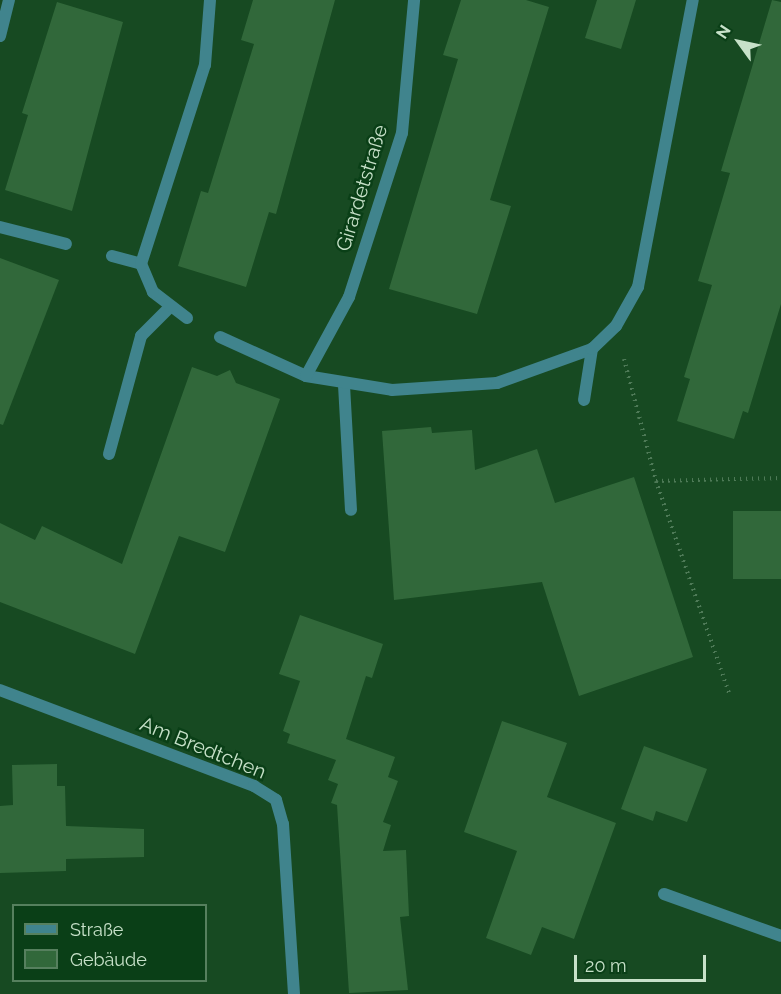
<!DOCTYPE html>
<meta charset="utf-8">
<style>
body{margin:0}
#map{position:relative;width:781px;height:994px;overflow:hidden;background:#174a22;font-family:Raleway,sans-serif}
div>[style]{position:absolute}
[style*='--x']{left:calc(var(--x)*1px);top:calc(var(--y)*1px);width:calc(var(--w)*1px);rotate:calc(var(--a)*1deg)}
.building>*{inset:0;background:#31683a;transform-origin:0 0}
.path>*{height:4px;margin-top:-2px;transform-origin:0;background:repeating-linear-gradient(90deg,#4e7a57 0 1.5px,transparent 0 6px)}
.lane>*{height:12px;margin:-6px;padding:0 6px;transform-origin:6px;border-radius:6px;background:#40848d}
.street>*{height:12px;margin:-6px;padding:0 6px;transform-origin:6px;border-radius:6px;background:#40848d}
span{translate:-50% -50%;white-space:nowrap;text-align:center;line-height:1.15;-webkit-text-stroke:5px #0a3f17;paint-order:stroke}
.street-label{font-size:20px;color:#c7e1c9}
.legend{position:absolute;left:12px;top:904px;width:195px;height:78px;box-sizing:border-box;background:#0a3f17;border:2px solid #56805e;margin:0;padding:8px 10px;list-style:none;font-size:18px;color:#c7e1c9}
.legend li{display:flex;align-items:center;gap:12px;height:30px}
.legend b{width:30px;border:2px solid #56805e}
.north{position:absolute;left:709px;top:12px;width:60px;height:60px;-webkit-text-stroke:4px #0a3f17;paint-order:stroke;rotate:303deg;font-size:16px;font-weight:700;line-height:24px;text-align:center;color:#c7e1c9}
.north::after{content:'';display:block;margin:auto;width:21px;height:27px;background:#c7e1c9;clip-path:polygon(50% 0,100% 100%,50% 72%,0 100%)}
.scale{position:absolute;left:574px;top:955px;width:132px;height:27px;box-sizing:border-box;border:3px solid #c7e1c9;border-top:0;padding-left:8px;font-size:18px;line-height:21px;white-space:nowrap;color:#c7e1c9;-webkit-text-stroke:4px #0a3f17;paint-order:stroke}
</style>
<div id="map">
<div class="building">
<i style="clip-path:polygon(253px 0,335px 0,276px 214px,269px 212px,246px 287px,178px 266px,201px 191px,208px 193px,254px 44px,241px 40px)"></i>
<i style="clip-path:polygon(461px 0,526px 0,549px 7px,490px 200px,511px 206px,477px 314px,389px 289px,458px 59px,443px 55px)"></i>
<i style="clip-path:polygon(597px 0,636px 0,621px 49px,585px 38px)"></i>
<i style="clip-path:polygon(772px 0,781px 2px,781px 304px,748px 413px,743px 411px,734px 439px,677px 421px,690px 379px,684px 377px,712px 285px,698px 281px,730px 173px,721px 171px)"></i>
<i style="clip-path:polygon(57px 2px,123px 22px,72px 211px,5px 190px,28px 115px,22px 113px)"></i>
<i style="clip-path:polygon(0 258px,59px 280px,3px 425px,0 424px)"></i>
<i style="clip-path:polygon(192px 367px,217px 376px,230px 370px,236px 383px,280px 399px,225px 552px,179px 536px,135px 654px,0 602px,0 523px,35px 540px,42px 526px,122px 564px)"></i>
<i style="clip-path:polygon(431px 427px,432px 433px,472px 430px,475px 470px,537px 449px,555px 503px,634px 477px,693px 657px,579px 696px,542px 582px,394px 600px,382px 431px)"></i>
<i style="left:781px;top:511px;width:68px;height:48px;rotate:90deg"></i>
<i style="clip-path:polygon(300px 615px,383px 644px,372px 678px,366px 676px,346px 739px,395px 757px,388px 777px,398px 781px,383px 822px,391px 825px,383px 851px,406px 850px,409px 916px,400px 917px,408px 990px,349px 993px,337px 805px,331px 803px,338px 784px,328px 780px,336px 760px,287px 743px,290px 734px,283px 731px,300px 681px,279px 674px)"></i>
<i style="clip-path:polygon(502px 721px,567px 743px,547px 797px,616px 823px,574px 939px,542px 927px,531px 955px,486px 938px,517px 851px,464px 832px)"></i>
<i style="clip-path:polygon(644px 746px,707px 769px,687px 822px,656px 811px,653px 821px,621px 809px)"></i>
<i style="clip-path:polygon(57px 764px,57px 786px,65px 786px,66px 826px,144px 829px,144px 857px,66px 859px,66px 871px,0 873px,0 806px,13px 805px,12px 765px)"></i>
</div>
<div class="path">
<i style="--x:624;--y:359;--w:126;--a:75.3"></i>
<i style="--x:656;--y:481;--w:224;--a:71"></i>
<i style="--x:656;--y:481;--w:125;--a:-1.4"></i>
</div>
<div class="lane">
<i style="--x:0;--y:36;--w:37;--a:-76"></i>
<i style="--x:344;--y:385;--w:125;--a:86.8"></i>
<i style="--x:109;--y:454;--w:122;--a:-74.8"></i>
<i style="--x:141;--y:336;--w:41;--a:-45"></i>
</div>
<div class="street">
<i style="--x:0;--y:227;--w:68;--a:14.4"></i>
<i style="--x:112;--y:256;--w:30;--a:15"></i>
<i style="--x:187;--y:318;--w:43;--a:-142.6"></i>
<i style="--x:153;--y:292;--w:30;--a:-113"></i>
<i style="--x:141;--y:264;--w:209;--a:-72.2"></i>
<i style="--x:205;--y:65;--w:65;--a:-85.6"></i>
<i style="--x:220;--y:337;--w:94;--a:24.4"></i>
<i style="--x:306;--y:376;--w:87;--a:9.2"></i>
<i style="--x:392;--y:390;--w:105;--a:-3.8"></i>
<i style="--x:497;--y:383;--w:101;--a:-19.7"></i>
<i style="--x:306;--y:376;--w:90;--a:-61.4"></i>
<i style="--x:349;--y:297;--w:172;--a:-72.1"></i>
<i style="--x:402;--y:133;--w:134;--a:-84.8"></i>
<i style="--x:584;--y:400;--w:52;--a:-81.1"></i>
<i style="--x:592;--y:349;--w:33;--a:-44"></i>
<i style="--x:616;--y:326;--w:45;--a:-60.6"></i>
<i style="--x:638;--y:287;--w:292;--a:-79.2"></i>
<i style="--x:0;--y:690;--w:272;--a:20.7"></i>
<i style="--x:254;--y:786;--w:26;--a:32"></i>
<i style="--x:276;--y:800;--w:25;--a:74"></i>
<i style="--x:283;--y:824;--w:170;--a:86.3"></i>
<i style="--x:664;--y:894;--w:124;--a:19.7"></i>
</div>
<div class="street-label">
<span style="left:362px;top:188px;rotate:-73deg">Girardetstraße</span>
<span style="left:203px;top:748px;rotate:22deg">Am Bredtchen</span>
</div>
<ul class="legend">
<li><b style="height:8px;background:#40848d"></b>Straße</li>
<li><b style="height:16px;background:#31683a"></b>Gebäude</li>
</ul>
<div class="north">N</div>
<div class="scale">20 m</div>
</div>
